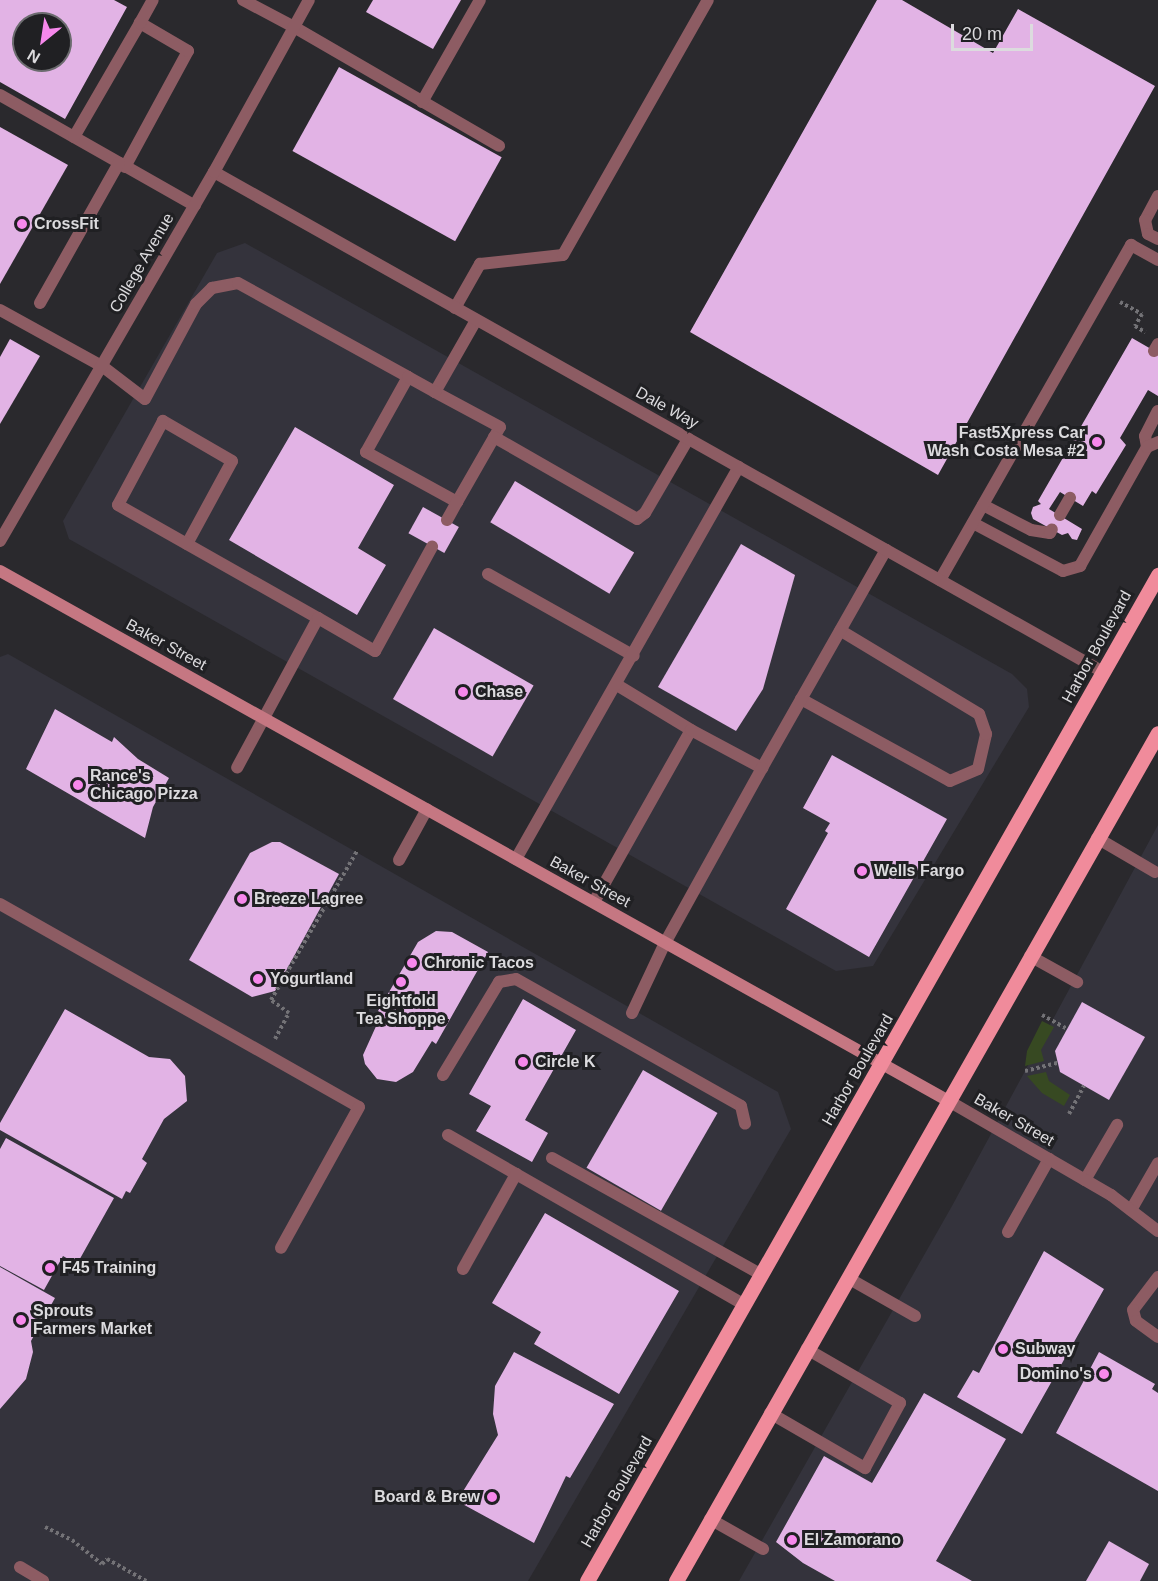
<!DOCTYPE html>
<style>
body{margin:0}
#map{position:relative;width:1158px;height:1581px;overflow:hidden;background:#2a292d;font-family:Helvetica,sans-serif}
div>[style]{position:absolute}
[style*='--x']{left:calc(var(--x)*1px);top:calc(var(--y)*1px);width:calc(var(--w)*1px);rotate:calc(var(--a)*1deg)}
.built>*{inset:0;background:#34333c}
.green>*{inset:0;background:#374922}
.building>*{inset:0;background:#e2b3e5;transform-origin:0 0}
.path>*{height:4px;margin-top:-2px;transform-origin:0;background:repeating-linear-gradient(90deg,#737276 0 3px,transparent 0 6px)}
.service>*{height:12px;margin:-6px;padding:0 6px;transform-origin:6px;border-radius:6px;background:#8d5c63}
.minor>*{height:12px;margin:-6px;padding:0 6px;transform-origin:6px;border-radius:6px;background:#8d5c63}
.tertiary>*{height:12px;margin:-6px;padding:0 6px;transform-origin:6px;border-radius:6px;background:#8d5c63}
.secondary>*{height:12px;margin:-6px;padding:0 6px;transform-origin:6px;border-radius:6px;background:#c57782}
.primary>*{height:15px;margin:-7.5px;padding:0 7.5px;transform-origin:7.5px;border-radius:7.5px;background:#f08b9b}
.dots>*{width:16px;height:16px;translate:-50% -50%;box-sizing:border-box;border:3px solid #202023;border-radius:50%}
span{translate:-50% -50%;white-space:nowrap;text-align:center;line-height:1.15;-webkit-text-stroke:6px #202023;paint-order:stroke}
.poi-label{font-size:16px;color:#dcdbde;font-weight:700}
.left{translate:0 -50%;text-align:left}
.right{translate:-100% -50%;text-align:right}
.street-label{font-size:16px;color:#dcdbde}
.north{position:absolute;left:12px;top:12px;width:60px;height:60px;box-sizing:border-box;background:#202023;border:2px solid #6b6b6e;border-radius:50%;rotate:210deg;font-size:16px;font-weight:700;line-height:24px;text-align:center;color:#dcdbde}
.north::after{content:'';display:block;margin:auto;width:21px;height:27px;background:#f788ec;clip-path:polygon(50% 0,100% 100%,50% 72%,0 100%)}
.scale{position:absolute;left:951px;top:24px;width:82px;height:27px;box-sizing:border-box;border:3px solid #dcdbde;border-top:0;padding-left:8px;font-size:18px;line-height:21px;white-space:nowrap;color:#dcdbde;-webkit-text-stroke:4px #202023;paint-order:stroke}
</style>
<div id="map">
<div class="built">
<i style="clip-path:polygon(245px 243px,1012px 674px,1027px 689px,1029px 707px,873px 966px,836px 971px,69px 539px,63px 521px,217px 253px)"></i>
<i style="clip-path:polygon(8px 654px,778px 1092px,791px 1129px,528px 1581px,0 1581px,0 657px)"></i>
<i style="clip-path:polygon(1158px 825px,1158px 1581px,739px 1581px,952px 1206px)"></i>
</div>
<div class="green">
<i style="clip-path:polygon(1042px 1021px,1054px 1027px,1041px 1050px,1044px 1061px,1025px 1066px,1027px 1051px)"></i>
<i style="clip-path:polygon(1046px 1072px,1049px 1081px,1070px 1095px,1064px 1106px,1042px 1093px,1027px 1076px)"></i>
</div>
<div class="building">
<i style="clip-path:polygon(evenodd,0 0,114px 0,127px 7px,65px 119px,0 82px,0 0,24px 24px,60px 24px,60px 60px,24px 60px,24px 24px)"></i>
<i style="clip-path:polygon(373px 0,461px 0,433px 49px,366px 12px)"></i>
<i style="clip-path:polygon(877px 0,902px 0,993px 53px,1018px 9px,1155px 86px,938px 475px,690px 332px)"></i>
<i style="left:339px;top:67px;width:186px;height:96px;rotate:29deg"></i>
<i style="clip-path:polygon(0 127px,68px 165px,0 284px)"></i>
<i style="clip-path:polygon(1132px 338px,1158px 353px,1158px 396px,1148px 390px,1120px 438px,1126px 445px,1096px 494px,1092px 491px,1083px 506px,1060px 492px,1049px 509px,1082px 529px,1077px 540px,1072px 539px,1068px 533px,1062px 535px,1033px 519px,1031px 513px,1033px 507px,1041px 504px,1038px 501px)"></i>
<i style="clip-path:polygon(10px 339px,40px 356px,0 424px,0 357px)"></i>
<i style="clip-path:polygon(295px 427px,394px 485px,358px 548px,386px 565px,357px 615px,229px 540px)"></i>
<i style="left:515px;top:481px;width:139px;height:48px;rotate:31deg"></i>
<i style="left:423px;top:507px;width:41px;height:30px;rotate:29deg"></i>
<i style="clip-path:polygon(741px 544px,795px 575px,763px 689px,736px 731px,658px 687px)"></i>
<i style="left:434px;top:628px;width:115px;height:82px;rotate:30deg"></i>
<i style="clip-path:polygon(55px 709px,112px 742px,114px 737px,138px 759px,169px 778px,153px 807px,145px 838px,26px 769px)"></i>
<i style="clip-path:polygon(832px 755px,947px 819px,869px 957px,786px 909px,828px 833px,825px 831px,830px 823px,803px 808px)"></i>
<i style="clip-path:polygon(272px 842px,280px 842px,339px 874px,275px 991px,252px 997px,189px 960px,250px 853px)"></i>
<i style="clip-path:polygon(436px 931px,452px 932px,488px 952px,436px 1044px,432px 1041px,413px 1072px,396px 1082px,377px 1079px,365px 1064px,363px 1055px,382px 1013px,378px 1011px,418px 942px)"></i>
<i style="clip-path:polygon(523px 999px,576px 1030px,525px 1120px,548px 1133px,532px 1162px,476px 1131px,491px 1106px,469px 1094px)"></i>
<i style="clip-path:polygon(1082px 1002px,1145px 1037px,1109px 1100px,1060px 1072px,1055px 1051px)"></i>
<i style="clip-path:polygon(65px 1009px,149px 1057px,170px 1059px,185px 1076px,187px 1101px,164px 1119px,142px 1159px,147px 1163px,130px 1193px,126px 1191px,122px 1199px,0 1130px,0 1123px)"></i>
<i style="left:643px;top:1070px;width:86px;height:113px;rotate:30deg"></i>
<i style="clip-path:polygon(6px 1138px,114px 1198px,77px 1264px,63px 1256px,44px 1290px,0 1266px,0 1149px)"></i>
<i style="clip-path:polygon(545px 1213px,679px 1291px,619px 1394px,534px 1344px,541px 1332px,492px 1303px)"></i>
<i style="clip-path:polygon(1044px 1251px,1104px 1289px,1022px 1434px,957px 1397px,973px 1370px,979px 1373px)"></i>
<i style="clip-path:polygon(0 1267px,55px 1298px,31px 1341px,33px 1352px,26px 1379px,0 1409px)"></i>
<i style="clip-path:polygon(514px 1352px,614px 1404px,570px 1478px,566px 1476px,534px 1543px,457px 1501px,498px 1435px,493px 1414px,495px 1386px)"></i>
<i style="clip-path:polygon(1099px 1352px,1155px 1384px,1152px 1389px,1158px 1393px,1158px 1491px,1056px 1433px)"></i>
<i style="clip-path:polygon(924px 1393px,1006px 1439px,936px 1561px,972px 1581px,835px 1581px,803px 1563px,776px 1542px,824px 1456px,872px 1483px)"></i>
<i style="clip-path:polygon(1109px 1541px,1149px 1564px,1140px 1581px,1086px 1581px)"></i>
</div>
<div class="path">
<i style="--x:1120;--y:302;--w:25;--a:29"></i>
<i style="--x:1142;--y:314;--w:14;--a:120"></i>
<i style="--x:1135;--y:326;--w:12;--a:31"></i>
<i style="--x:1042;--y:1015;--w:29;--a:29"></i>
<i style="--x:275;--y:1039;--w:30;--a:-62"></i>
<i style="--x:289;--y:1013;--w:22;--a:-144"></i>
<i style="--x:271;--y:1000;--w:172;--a:-60"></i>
<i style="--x:1025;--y:1071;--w:34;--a:-14"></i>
<i style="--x:1069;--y:1114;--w:32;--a:-62"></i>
<i style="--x:45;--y:1527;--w:30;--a:26"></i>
<i style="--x:72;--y:1540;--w:38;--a:39"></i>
<i style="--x:102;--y:1564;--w:7;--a:-45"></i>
<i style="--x:107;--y:1559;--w:45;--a:29.4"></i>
</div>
<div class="service">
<i style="--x:294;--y:27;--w:237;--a:30.1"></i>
<i style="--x:0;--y:95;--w:224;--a:29.6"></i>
<i style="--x:422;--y:102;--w:117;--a:-60.4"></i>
<i style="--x:74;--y:137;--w:132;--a:-59.9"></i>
<i style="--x:125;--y:167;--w:132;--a:-61.5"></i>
<i style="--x:188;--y:51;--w:56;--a:-149.7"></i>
<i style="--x:140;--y:23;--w:26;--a:-61"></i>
<i style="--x:1158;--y:196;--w:27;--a:118"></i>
<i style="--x:1145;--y:220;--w:14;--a:78"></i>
<i style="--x:1148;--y:234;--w:11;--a:27"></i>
<i style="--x:40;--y:303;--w:161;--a:-60.6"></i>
<i style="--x:455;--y:308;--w:51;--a:-60.4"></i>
<i style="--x:480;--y:264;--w:83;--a:-6.2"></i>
<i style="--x:563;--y:255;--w:293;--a:-60.4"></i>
<i style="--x:0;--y:310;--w:116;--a:28.8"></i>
<i style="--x:102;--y:366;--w:54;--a:37.5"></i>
<i style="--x:145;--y:399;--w:108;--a:-61.8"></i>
<i style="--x:196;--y:304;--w:23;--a:-45"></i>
<i style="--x:212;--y:288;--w:26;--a:-11"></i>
<i style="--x:238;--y:283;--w:194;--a:28.9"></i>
<i style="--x:408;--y:377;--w:86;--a:119.2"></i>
<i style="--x:366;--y:452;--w:104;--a:28.8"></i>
<i style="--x:457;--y:502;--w:86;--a:-60.2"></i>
<i style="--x:500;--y:427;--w:74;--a:-151.7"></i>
<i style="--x:435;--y:392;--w:83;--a:-60.3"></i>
<i style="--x:1154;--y:351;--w:8;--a:-60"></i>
<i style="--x:408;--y:377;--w:31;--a:29"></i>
<i style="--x:494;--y:437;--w:165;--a:29.8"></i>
<i style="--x:637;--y:519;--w:10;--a:-37"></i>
<i style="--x:645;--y:513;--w:86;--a:-59.8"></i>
<i style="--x:1147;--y:447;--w:11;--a:-100"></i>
<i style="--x:1145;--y:436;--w:28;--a:-63"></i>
<i style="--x:983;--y:505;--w:54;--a:27.5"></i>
<i style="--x:1031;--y:530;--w:19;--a:9"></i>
<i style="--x:1050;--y:533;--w:4;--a:-63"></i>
<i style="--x:1060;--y:515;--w:20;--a:-60"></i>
<i style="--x:447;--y:520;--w:21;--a:-61"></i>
<i style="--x:973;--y:523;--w:102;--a:28.1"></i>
<i style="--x:1063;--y:571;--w:18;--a:-16"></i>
<i style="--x:1080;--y:566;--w:137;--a:-60.6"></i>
<i style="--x:1147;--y:447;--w:12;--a:-24"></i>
<i style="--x:187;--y:544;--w:94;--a:-61.5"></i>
<i style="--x:232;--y:461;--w:80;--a:-149.9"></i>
<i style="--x:163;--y:421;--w:95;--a:118.2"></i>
<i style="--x:118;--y:505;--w:230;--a:29.5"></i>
<i style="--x:318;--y:618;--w:170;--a:118.4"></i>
<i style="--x:488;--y:574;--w:167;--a:29.3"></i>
<i style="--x:940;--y:580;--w:386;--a:-60.3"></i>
<i style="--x:1131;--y:245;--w:31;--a:29"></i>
<i style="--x:318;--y:618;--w:66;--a:30.1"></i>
<i style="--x:375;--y:651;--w:119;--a:-61.3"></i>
<i style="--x:617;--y:685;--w:87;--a:31.3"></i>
<i style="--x:801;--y:699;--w:170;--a:28.8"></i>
<i style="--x:950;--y:781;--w:30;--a:-23"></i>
<i style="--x:978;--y:769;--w:36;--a:-77"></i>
<i style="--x:986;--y:734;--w:21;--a:-109"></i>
<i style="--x:979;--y:714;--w:162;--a:-148.9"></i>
<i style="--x:1097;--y:838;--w:67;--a:30.4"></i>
<i style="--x:516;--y:859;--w:451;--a:-60.4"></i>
<i style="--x:399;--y:860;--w:58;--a:-61.2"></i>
<i style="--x:594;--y:902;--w:197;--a:-60.6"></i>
<i style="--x:691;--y:730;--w:81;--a:28.2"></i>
<i style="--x:762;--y:768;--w:251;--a:-60.4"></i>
<i style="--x:0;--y:904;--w:412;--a:29.5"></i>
<i style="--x:359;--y:1107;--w:161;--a:119"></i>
<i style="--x:1030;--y:956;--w:54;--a:29"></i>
<i style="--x:632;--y:1013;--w:77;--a:-64.8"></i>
<i style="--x:665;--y:943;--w:200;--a:-61"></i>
<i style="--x:443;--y:1075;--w:109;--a:-58.9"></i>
<i style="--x:499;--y:982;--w:17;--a:-10"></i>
<i style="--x:516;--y:979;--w:258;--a:29.4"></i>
<i style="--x:741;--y:1106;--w:18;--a:77"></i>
<i style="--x:448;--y:1135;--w:342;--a:29.8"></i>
<i style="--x:552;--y:1158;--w:240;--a:29.1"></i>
<i style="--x:1085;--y:1180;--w:64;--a:-59.8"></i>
<i style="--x:1131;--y:1210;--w:54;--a:-60.1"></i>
<i style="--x:1008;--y:1232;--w:84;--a:-60.7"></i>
<i style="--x:463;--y:1269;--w:109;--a:-60.8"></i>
<i style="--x:1158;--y:1277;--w:41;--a:127.1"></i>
<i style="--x:1133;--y:1310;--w:11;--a:75"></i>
<i style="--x:1136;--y:1321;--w:27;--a:36"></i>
<i style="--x:848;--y:1278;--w:77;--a:29.6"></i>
<i style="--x:770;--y:1413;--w:110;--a:30.1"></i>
<i style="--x:865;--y:1468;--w:74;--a:-61.7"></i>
<i style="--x:900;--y:1403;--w:108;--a:-149.9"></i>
<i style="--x:710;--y:1519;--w:61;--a:29.5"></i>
<i style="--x:20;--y:1567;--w:27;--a:31"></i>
</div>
<div class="minor">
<i style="--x:243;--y:0;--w:58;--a:27.9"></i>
<i style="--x:214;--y:172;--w:1020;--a:29.35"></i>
</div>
<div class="tertiary">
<i style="--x:0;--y:541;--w:427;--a:-59.9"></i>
<i style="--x:214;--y:172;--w:196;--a:-61.1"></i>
<i style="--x:947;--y:1100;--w:190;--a:30.1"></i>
<i style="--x:1111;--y:1195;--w:59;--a:37.5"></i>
</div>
<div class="secondary">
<i style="--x:0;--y:571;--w:1085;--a:29.19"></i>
</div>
<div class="primary">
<i style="--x:587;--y:1581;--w:1157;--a:-60.42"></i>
<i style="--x:676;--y:1581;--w:975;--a:-60.39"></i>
</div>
<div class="dots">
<i style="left:22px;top:224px;background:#f788ec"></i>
<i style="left:1097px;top:442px;background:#f788ec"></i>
<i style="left:463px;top:692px;background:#f788ec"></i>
<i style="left:78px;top:785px;background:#f788ec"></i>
<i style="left:862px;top:871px;background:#f788ec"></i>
<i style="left:242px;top:899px;background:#f788ec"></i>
<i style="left:412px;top:963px;background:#f788ec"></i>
<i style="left:258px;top:979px;background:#f788ec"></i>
<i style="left:401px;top:982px;background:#f788ec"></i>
<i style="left:523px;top:1062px;background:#f788ec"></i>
<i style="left:50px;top:1268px;background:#f788ec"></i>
<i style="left:21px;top:1320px;background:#f788ec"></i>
<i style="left:1003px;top:1349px;background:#f788ec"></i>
<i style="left:1104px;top:1374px;background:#f788ec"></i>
<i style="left:492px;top:1497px;background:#f788ec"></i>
<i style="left:792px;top:1540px;background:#f788ec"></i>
</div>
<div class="poi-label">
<span class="left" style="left:34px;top:224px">CrossFit</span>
<span class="right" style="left:1085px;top:442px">Fast5Xpress Car<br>Wash Costa Mesa #2</span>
<span class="left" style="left:475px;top:692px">Chase</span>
<span class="left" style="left:90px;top:785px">Rance's<br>Chicago Pizza</span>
<span class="left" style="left:874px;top:871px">Wells Fargo</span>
<span class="left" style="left:254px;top:899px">Breeze Lagree</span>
<span class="left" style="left:424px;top:963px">Chronic Tacos</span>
<span class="left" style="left:270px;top:979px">Yogurtland</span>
<span style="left:401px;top:1010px">Eightfold<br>Tea Shoppe</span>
<span class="left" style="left:535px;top:1062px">Circle K</span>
<span class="left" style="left:62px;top:1268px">F45 Training</span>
<span class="left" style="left:33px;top:1320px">Sprouts<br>Farmers Market</span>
<span class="left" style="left:1015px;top:1349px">Subway</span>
<span class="right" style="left:1092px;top:1374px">Domino's</span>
<span class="right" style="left:480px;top:1497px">Board &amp; Brew</span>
<span class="left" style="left:804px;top:1540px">El Zamorano</span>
</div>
<div class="street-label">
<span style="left:142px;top:263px;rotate:-60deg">College Avenue</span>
<span style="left:667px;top:408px;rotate:29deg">Dale Way</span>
<span style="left:166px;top:645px;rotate:29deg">Baker Street</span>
<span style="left:1097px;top:647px;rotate:-61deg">Harbor Boulevard</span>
<span style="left:590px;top:882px;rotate:29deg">Baker Street</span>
<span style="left:858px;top:1070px;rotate:-60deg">Harbor Boulevard</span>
<span style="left:1014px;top:1120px;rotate:30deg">Baker Street</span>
<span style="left:617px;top:1492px;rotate:-60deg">Harbor Boulevard</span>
</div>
<div class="north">N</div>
<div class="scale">20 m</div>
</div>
